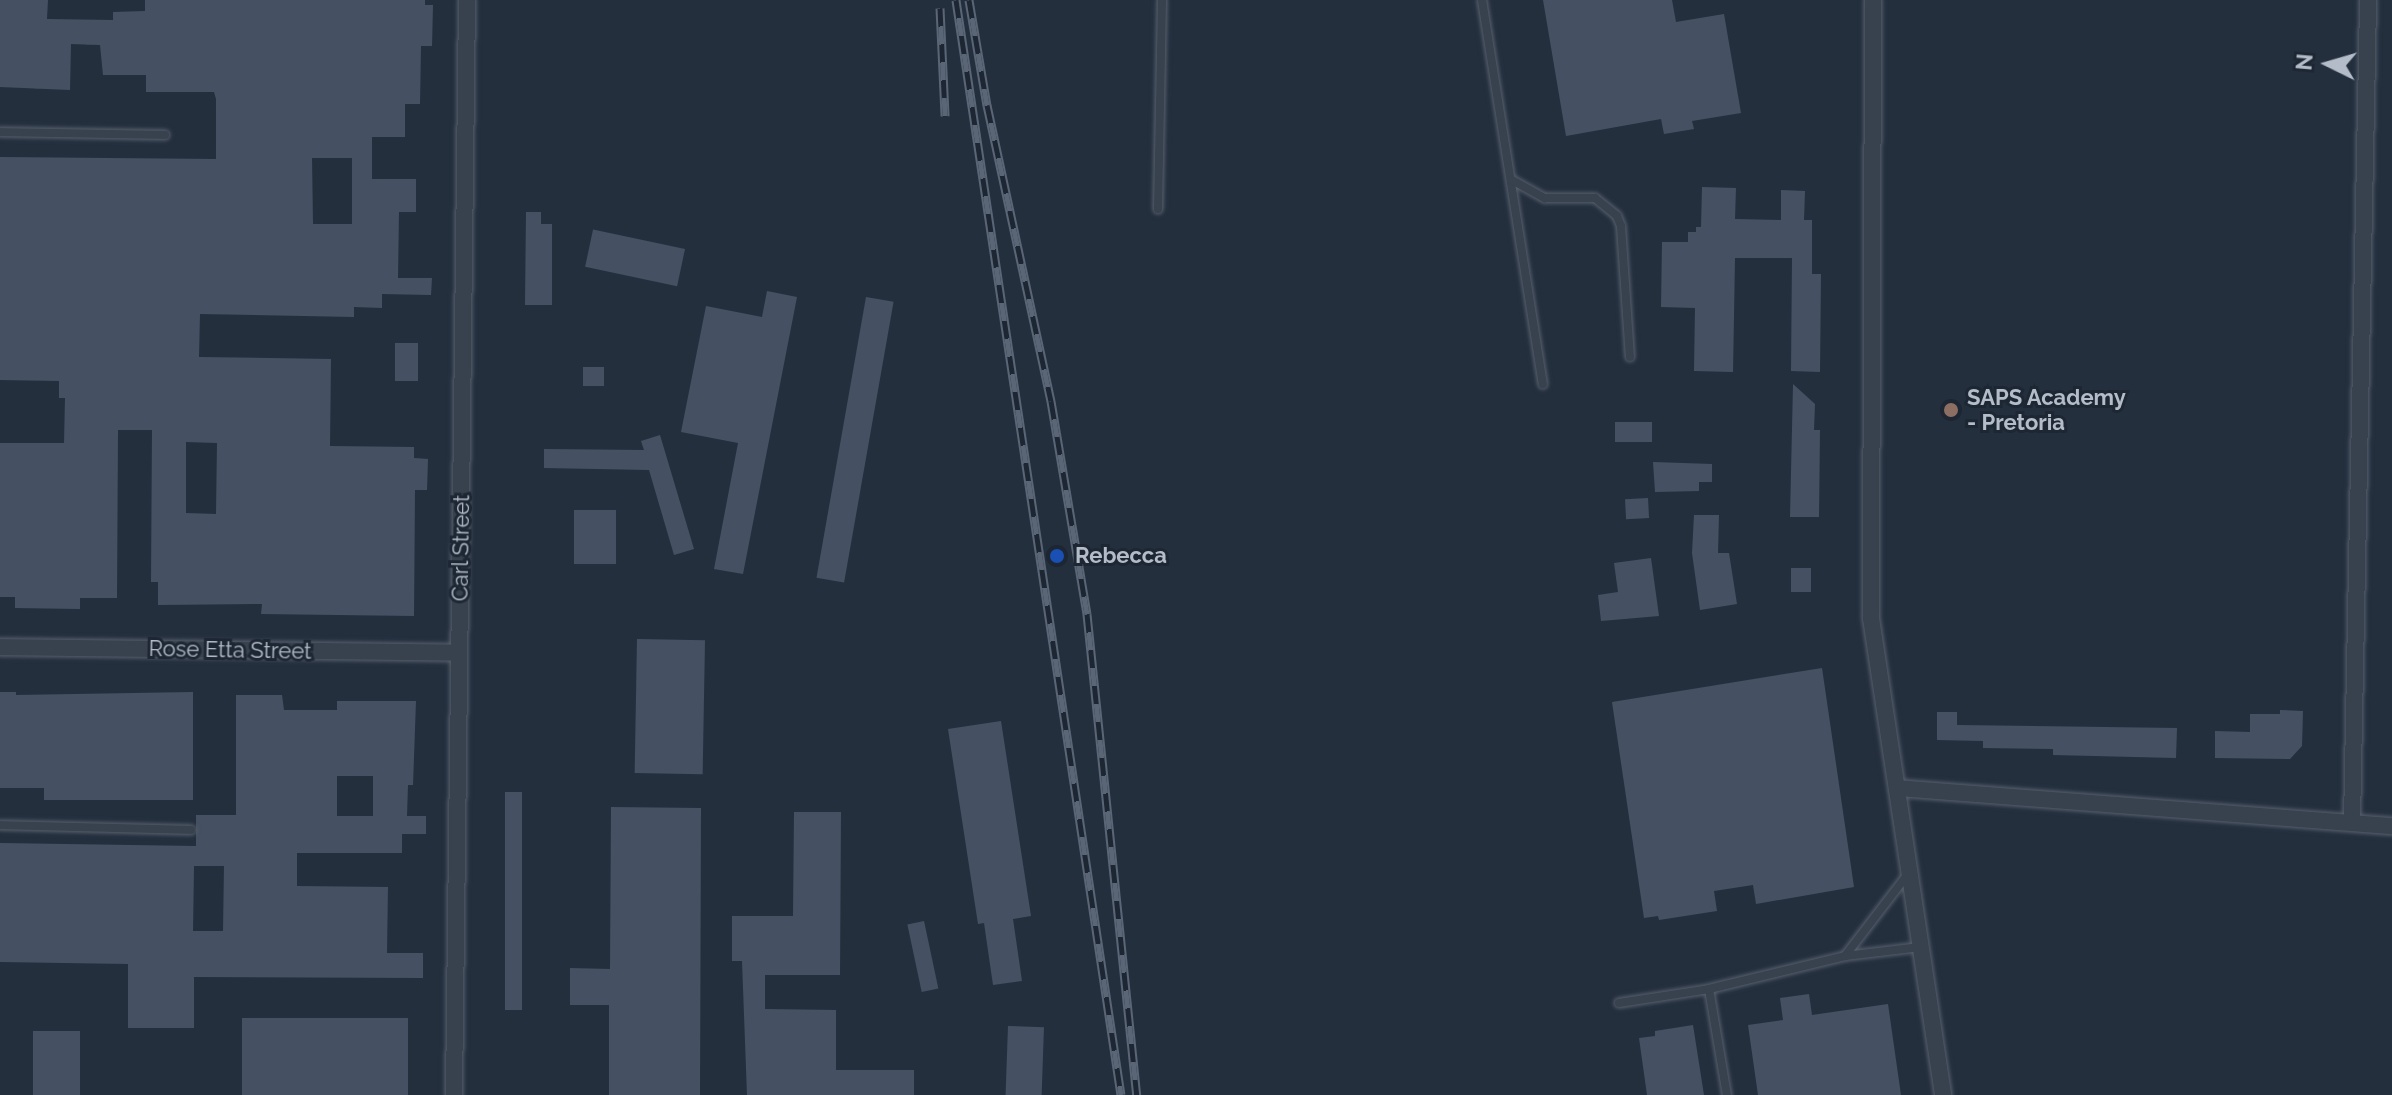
<!DOCTYPE html>
<style>
body{margin:0}
#map{position:relative;width:2392px;height:1095px;overflow:hidden;background:#242f3e;font-family:Raleway,sans-serif}
div>[style]{position:absolute}
[style*='--x']{left:calc(var(--x)*1px);top:calc(var(--y)*1px);width:calc(var(--w)*1px);rotate:calc(var(--a)*1deg)}
.building>*{inset:0;background:#455162;transform-origin:0 0}
.roads{filter:drop-shadow(0 0 2px #565f6c) drop-shadow(0 0 2px #565f6c)}
.service>*{height:8px;margin:-4px;padding:0 4px;transform-origin:4px;border-radius:4px;background:#38414e}
.minor>*{height:16px;margin:-8px;padding:0 8px;transform-origin:8px;border-radius:8px;background:#38414e}
.rail>*{height:9px;margin-top:-4.5px;transform-origin:0;background:repeating-linear-gradient(90deg,#1d2633 0 18px,#5a6575 0 36px);box-sizing:border-box;border-block:2px solid #5a6575}
.dots>*{width:22px;height:22px;translate:-50% -50%;box-sizing:border-box;border:4px solid #1d2633;border-radius:50%}
span{translate:-50% -50%;white-space:nowrap;text-align:center;line-height:1.15;-webkit-text-stroke:6px #1d2633;paint-order:stroke}
.poi-label{font-size:22px;color:#b4bcc9;font-weight:700}
.left{translate:0 -50%;text-align:left}
.street-label{font-size:22px;color:#b4bcc9}
.north{position:absolute;left:2288px;top:24px;width:80px;height:80px;-webkit-text-stroke:6px #1d2633;paint-order:stroke;rotate:275deg;font-size:22px;font-weight:700;line-height:32px;text-align:center;color:#b4bcc9}
.north::after{content:'';display:block;margin:auto;width:28px;height:36px;background:#b4bcc9;clip-path:polygon(50% 0,100% 100%,50% 72%,0 100%)}
</style>
<div id="map">
<div class="building">
<i style="clip-path:polygon(evenodd,0 0,48px 0,47px 19px,113px 20px,113px 12px,145px 11px,145px 0,425px 0,425px 5px,433px 5px,432px 46px,421px 46px,420px 104px,405px 104px,405px 137px,372px 137px,372px 179px,416px 179px,416px 212px,399px 212px,398px 278px,432px 278px,431px 295px,382px 294px,382px 308px,354px 307px,354px 317px,200px 314px,199px 357px,331px 359px,330px 446px,414px 447px,414px 458px,428px 459px,427px 490px,415px 490px,414px 616px,261px 614px,262px 604px,158px 605px,158px 582px,151px 582px,152px 430px,118px 430px,117px 598px,80px 598px,80px 609px,15px 608px,15px 597px,0 597px,0 443px,64px 443px,65px 398px,59px 398px,59px 381px,0 380px,0 157px,216px 159px,216px 99px,214px 92px,146px 92px,146px 75px,103px 75px,100px 45px,71px 44px,70px 90px,0 87px,0 0,312px 158px,352px 158px,352px 224px,313px 224px,312px 158px,0 0,186px 442px,217px 443px,216px 514px,186px 513px,186px 442px)"></i>
<i style="clip-path:polygon(1543px 0,1672px 0,1676px 22px,1724px 14px,1741px 113px,1692px 121px,1694px 129px,1664px 134px,1661px 119px,1566px 136px)"></i>
<i style="clip-path:polygon(1702px 187px,1736px 188px,1735px 219px,1781px 220px,1781px 190px,1805px 191px,1804px 220px,1812px 220px,1812px 274px,1821px 274px,1820px 372px,1791px 371px,1792px 258px,1735px 258px,1733px 372px,1694px 371px,1695px 308px,1661px 307px,1662px 242px,1688px 242px,1688px 232px,1696px 232px,1696px 227px,1701px 227px)"></i>
<i style="clip-path:polygon(526px 212px,541px 212px,541px 224px,552px 224px,552px 305px,525px 305px)"></i>
<i style="left:685px;top:249px;width:38px;height:94px;rotate:102deg"></i>
<i style="clip-path:polygon(767px 291px,797px 297px,743px 574px,714px 569px,738px 443px,681px 432px,706px 306px,762px 317px)"></i>
<i style="left:866px;top:297px;width:28px;height:285px;rotate:10deg"></i>
<i style="left:395px;top:343px;width:23px;height:38px"></i>
<i style="left:604px;top:367px;width:19px;height:21px;rotate:90deg"></i>
<i style="clip-path:polygon(1793px 384px,1815px 404px,1814px 430px,1820px 430px,1819px 517px,1790px 517px)"></i>
<i style="left:1652px;top:422px;width:20px;height:37px;rotate:90deg"></i>
<i style="clip-path:polygon(660px 435px,694px 549px,674px 555px,649px 470px,544px 468px,544px 449px,644px 450px,641px 441px)"></i>
<i style="clip-path:polygon(1653px 462px,1712px 464px,1712px 482px,1699px 482px,1699px 491px,1655px 492px)"></i>
<i style="left:1648px;top:498px;width:20px;height:23px;rotate:87deg"></i>
<i style="left:574px;top:510px;width:42px;height:54px"></i>
<i style="clip-path:polygon(1694px 515px,1719px 515px,1718px 553px,1729px 553px,1737px 604px,1700px 610px,1692px 553px)"></i>
<i style="clip-path:polygon(1651px 558px,1659px 616px,1601px 621px,1598px 595px,1618px 592px,1614px 563px)"></i>
<i style="left:1791px;top:568px;width:20px;height:24px"></i>
<i style="left:637px;top:639px;width:68px;height:134px;rotate:1deg"></i>
<i style="clip-path:polygon(1822px 668px,1854px 887px,1756px 904px,1753px 885px,1714px 891px,1717px 911px,1659px 920px,1658px 916px,1644px 918px,1612px 702px)"></i>
<i style="clip-path:polygon(0 692px,16px 692px,16px 695px,193px 692px,193px 800px,44px 800px,44px 788px,0 788px)"></i>
<i style="clip-path:polygon(evenodd,236px 695px,282px 695px,284px 710px,337px 710px,337px 701px,416px 701px,413px 785px,408px 785px,407px 816px,426px 816px,426px 834px,402px 834px,402px 853px,297px 853px,297px 886px,388px 887px,387px 953px,423px 953px,423px 978px,194px 977px,194px 1028px,128px 1028px,128px 964px,0 962px,0 843px,196px 846px,196px 815px,236px 815px,236px 695px,337px 776px,373px 776px,373px 816px,337px 816px,337px 776px,236px 695px,194px 866px,224px 866px,223px 931px,193px 931px,194px 866px)"></i>
<i style="clip-path:polygon(2280px 710px,2303px 711px,2302px 746px,2290px 759px,2215px 758px,2215px 731px,2250px 732px,2250px 714px,2280px 714px)"></i>
<i style="clip-path:polygon(1937px 712px,1957px 712px,1957px 725px,2177px 728px,2176px 758px,2053px 755px,2053px 749px,1983px 748px,1983px 741px,1937px 740px)"></i>
<i style="clip-path:polygon(1001px 721px,1031px 916px,1013px 919px,1022px 981px,993px 985px,984px 923px,978px 924px,948px 729px)"></i>
<i style="left:505px;top:792px;width:17px;height:218px"></i>
<i style="clip-path:polygon(611px 807px,701px 808px,700px 1095px,609px 1095px,609px 1005px,570px 1005px,570px 968px,610px 969px)"></i>
<i style="clip-path:polygon(794px 812px,841px 812px,840px 975px,765px 975px,765px 1009px,836px 1010px,836px 1070px,914px 1070px,914px 1095px,747px 1095px,742px 961px,732px 961px,732px 916px,793px 916px)"></i>
<i style="left:924px;top:921px;width:69px;height:17px;rotate:78deg"></i>
<i style="clip-path:polygon(1809px 994px,1812px 1015px,1888px 1004px,1901px 1095px,1758px 1095px,1748px 1025px,1783px 1020px,1780px 998px)"></i>
<i style="left:242px;top:1018px;width:166px;height:77px"></i>
<i style="clip-path:polygon(1693px 1025px,1704px 1095px,1647px 1095px,1639px 1038px,1655px 1036px,1655px 1031px)"></i>
<i style="left:1008px;top:1026px;width:36px;height:69px;rotate:2deg"></i>
<i style="left:33px;top:1031px;width:47px;height:64px"></i>
</div>
<div class="roads">
<div class="service">
<i style="--x:1482;--y:0;--w:389;--a:81"></i>
<i style="--x:0;--y:132;--w:165;--a:1"></i>
<i style="--x:1512;--y:180;--w:38;--a:29"></i>
<i style="--x:1545;--y:198;--w:50;--a:0"></i>
<i style="--x:1595;--y:198;--w:28;--a:39"></i>
<i style="--x:1617;--y:216;--w:11;--a:68"></i>
<i style="--x:1621;--y:226;--w:131;--a:86.1"></i>
<i style="--x:1158;--y:209;--w:209;--a:-88.9"></i>
<i style="--x:0;--y:825;--w:191;--a:1.5"></i>
<i style="--x:1845;--y:956;--w:103;--a:-52.5"></i>
<i style="--x:1709;--y:989;--w:108;--a:80.4"></i>
<i style="--x:1619;--y:1003;--w:91;--a:-8.8"></i>
<i style="--x:1709;--y:989;--w:140;--a:-13.6"></i>
<i style="--x:1845;--y:956;--w:76;--a:-6.8"></i>
</div>
<div class="minor">
<i style="--x:1873;--y:0;--w:618;--a:90.19"></i>
<i style="--x:1871;--y:618;--w:482;--a:81.4"></i>
<i style="--x:0;--y:647;--w:459;--a:0.7"></i>
<i style="--x:1897;--y:788;--w:496;--a:4.4"></i>
<i style="--x:2352;--y:822;--w:822;--a:-88.88"></i>
<i style="--x:454;--y:1095;--w:1095;--a:-89.32"></i>
</div>
</div>
<div class="rail">
<i style="--x:956;--y:0;--w:1107;--a:81.43"></i>
<i style="--x:969;--y:0;--w:107;--a:80.3"></i>
<i style="--x:987;--y:105;--w:303;--a:77.8"></i>
<i style="--x:1051;--y:401;--w:216;--a:80.4"></i>
<i style="--x:1087;--y:614;--w:484;--a:84.1"></i>
<i style="--x:940;--y:8;--w:108;--a:87.3"></i>
</div>
<div class="dots">
<i style="left:1951px;top:410px;background:#8d6e63"></i>
<i style="left:1057px;top:556px;background:#1a4fb4"></i>
</div>
<div class="poi-label">
<span class="left" style="left:1967px;top:410px">SAPS Academy<br>- Pretoria</span>
<span class="left" style="left:1075px;top:556px">Rebecca</span>
</div>
<div class="street-label">
<span style="left:461px;top:548px;rotate:-89deg">Carl Street</span>
<span style="left:230px;top:650px;rotate:1deg">Rose Etta Street</span>
</div>
<div class="north">N</div>
</div>
